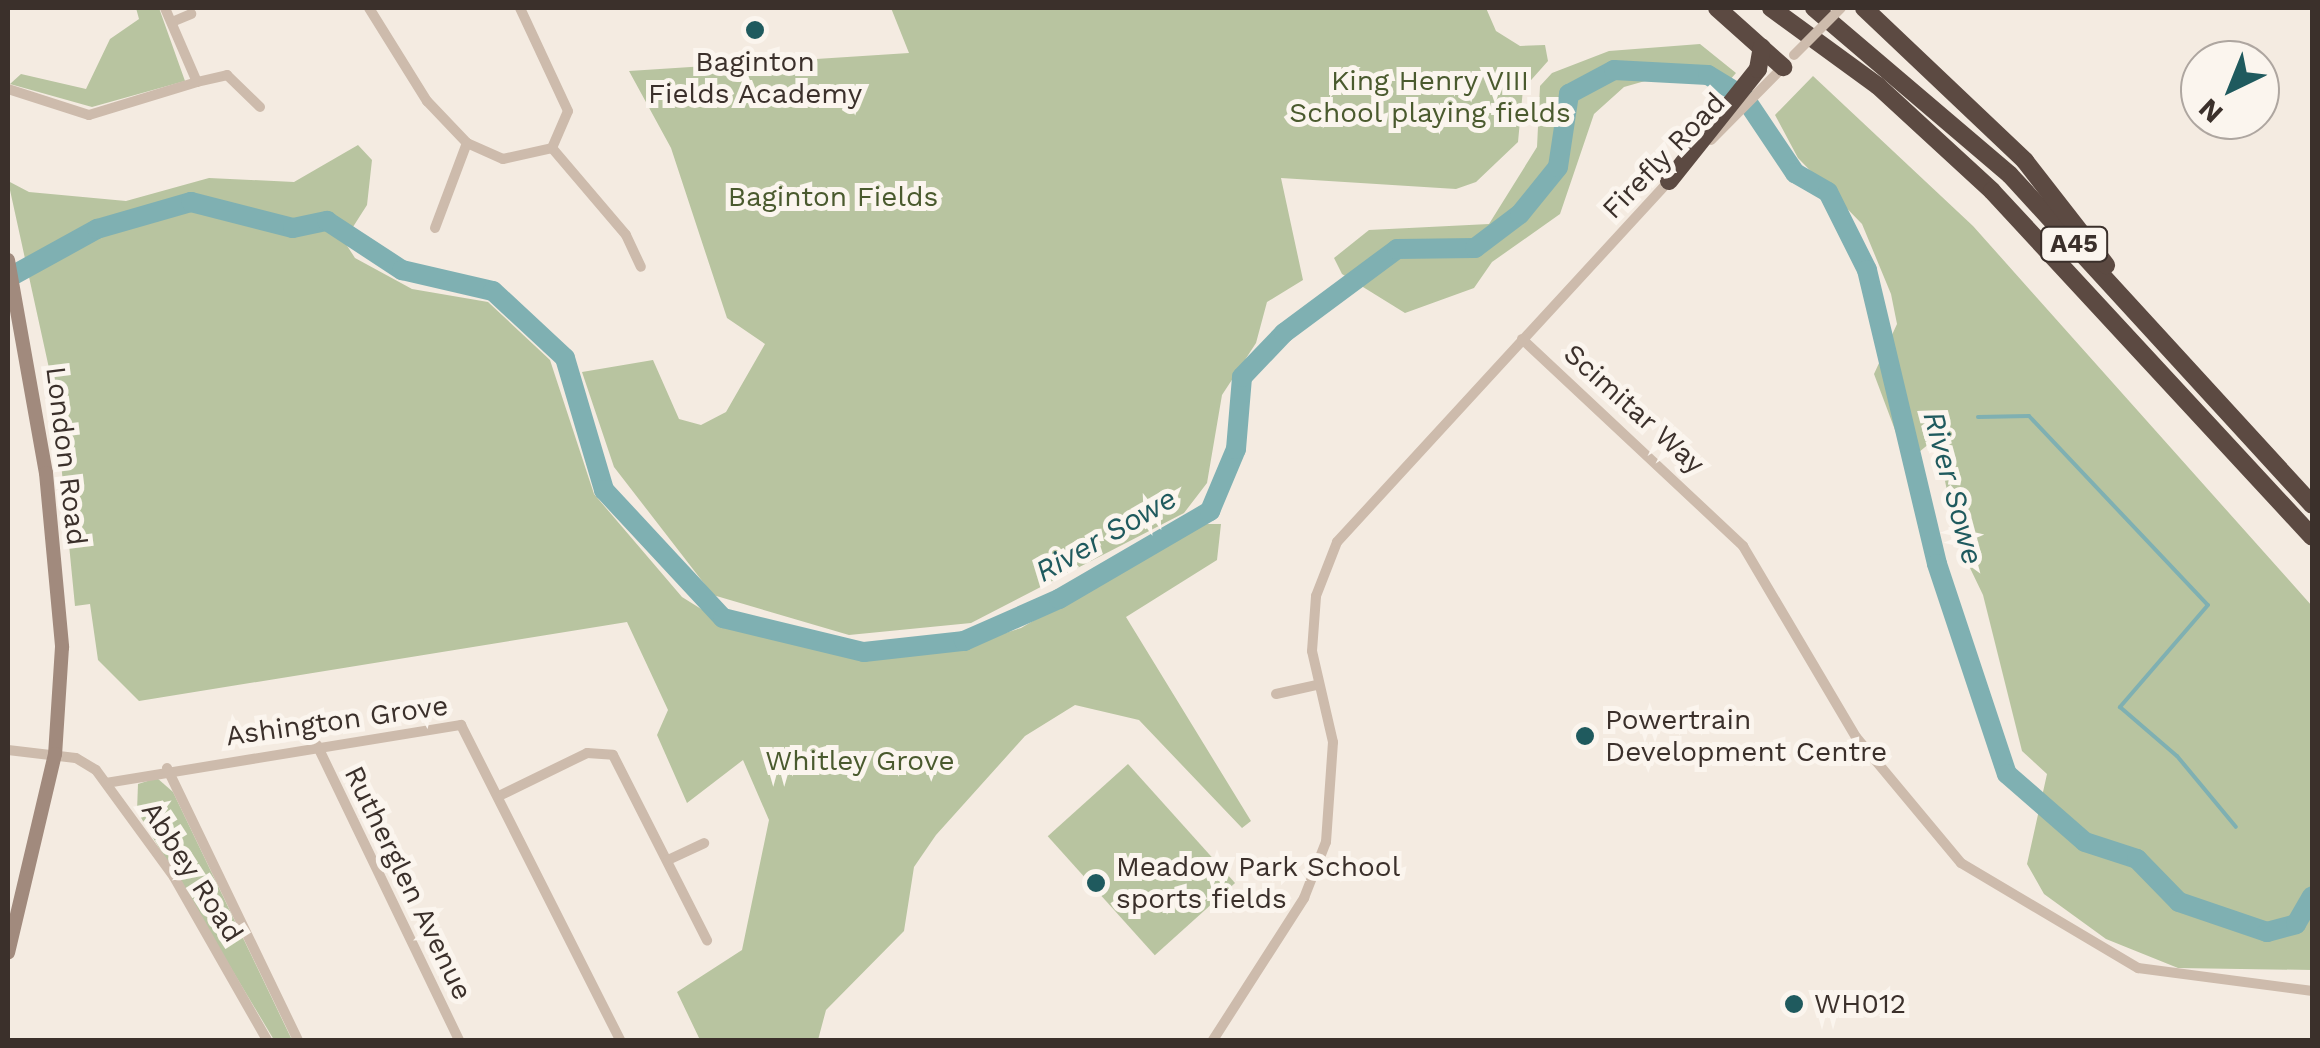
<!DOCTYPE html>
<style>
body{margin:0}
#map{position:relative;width:2320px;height:1048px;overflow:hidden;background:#f4ebe1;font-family:"Work Sans",sans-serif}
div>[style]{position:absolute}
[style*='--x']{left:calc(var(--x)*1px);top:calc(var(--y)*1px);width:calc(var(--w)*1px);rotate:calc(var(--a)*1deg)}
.green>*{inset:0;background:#b8c4a0;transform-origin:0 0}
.stream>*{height:4px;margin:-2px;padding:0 2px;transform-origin:2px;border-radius:2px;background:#7fb0b2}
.river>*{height:20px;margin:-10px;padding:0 10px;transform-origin:10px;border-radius:10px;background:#7fb0b2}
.street>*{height:10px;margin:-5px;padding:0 5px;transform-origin:5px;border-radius:5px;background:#cdbbac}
.secondary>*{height:14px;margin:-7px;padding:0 7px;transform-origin:7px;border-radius:7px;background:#a18a7d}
.highway>*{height:18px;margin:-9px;padding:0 9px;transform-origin:9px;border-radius:9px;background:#5c4a42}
.street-bridge>*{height:10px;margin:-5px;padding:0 5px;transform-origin:5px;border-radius:5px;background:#cdbbac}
.dots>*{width:28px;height:28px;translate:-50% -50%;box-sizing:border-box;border:5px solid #fbf5ee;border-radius:50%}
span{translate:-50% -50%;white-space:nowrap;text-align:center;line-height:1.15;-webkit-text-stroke:10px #fbf5ee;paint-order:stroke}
.shield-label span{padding:2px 8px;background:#fbf5ee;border:2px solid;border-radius:8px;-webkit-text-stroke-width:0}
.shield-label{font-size:25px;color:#3b302b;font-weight:700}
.poi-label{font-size:28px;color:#3b302b}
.left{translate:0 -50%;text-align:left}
.park-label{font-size:28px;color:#4a5a2e}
.street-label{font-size:28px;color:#3b302b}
.water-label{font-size:30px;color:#1f5a5e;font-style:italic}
.frame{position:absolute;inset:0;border:10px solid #3b302b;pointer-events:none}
.north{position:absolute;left:2180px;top:40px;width:100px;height:100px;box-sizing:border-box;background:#fbf5ee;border:2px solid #aea6a0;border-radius:50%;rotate:223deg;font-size:28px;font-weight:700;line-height:40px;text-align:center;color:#3b302b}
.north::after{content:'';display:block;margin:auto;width:35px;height:45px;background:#1f5a5e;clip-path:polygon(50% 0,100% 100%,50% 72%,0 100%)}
</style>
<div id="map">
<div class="green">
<i style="clip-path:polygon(136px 8px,159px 8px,185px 81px,92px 107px,10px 84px,21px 74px,86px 89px,110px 39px,139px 19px)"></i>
<i style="clip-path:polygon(891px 8px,1486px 8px,1496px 31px,1520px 46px,1545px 45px,1548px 61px,1523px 89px,1518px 142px,1476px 182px,1456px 189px,1281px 178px,1303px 280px,1267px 302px,1256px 343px,1222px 395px,1207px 483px,1184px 513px,971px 623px,849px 635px,713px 595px,614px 467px,582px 372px,653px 360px,679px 419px,701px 425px,726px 412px,765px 344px,727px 318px,671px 148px,629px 71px,909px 53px)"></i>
<i style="clip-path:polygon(1700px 44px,1736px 73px,1729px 81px,1659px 77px,1624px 87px,1594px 114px,1560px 214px,1492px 262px,1474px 288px,1405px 313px,1342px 274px,1334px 258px,1369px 230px,1489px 224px,1537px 147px,1540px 86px,1552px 73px,1609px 51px)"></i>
<i style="clip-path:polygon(1813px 76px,1973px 226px,2312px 606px,2312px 970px,2178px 968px,2106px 939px,2044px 894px,2027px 864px,2047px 774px,2022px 751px,1983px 595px,1958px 543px,1936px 438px,1907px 462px,1874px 374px,1897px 324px,1891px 294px,1862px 224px,1798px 158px,1775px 115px)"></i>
<i style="clip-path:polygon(358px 145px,372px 160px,367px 205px,344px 241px,355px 258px,412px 289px,488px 302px,550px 360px,594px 494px,682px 597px,722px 622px,863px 656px,964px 646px,1021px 628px,1199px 524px,1221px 524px,1217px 560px,1126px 617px,1251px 821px,1242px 828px,1139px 720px,1075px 705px,1025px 736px,936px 835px,914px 867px,904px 931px,826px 1010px,818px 1040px,700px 1040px,677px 992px,742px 950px,769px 820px,743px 760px,687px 803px,657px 735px,668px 710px,627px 622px,139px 701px,98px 660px,90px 604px,75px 606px,54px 391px,8px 181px,29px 192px,126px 201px,209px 178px,294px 182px)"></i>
<i style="left:1128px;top:764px;width:160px;height:108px;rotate:48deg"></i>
<i style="clip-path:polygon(157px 778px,173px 792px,292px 1040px,274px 1040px,137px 811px,138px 784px)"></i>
</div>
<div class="stream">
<i style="--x:1978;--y:417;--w:51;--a:-1.1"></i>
<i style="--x:2029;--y:416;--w:260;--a:46.6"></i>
<i style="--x:2208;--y:605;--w:135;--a:130.8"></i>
<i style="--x:2120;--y:707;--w:75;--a:40.7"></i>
<i style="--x:2177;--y:756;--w:92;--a:50.3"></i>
</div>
<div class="river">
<i style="--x:8;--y:278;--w:102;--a:-28.8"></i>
<i style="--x:97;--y:229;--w:98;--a:-16"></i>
<i style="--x:191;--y:202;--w:105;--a:14.3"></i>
<i style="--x:293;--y:228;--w:35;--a:-12"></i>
<i style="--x:327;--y:221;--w:90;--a:33.2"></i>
<i style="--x:402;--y:270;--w:93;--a:13"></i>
<i style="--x:493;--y:291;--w:98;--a:42.9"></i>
<i style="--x:565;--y:358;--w:138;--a:73.5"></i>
<i style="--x:604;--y:490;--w:175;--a:47.1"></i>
<i style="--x:723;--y:618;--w:145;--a:13.6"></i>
<i style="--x:864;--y:652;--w:101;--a:-6.3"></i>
<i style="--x:964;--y:641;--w:104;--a:-23.9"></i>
<i style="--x:1059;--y:599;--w:175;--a:-30.2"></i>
<i style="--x:1210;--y:511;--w:67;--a:-67.2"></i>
<i style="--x:1236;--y:449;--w:72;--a:-85.2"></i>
<i style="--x:1242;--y:377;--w:61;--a:-46.3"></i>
<i style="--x:1284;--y:333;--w:141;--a:-36.6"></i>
<i style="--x:1397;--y:249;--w:78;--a:-0.7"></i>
<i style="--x:1475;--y:248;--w:56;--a:-37.1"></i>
<i style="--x:1520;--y:214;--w:60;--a:-51"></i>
<i style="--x:1558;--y:167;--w:74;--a:-81.4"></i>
<i style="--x:1569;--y:94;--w:51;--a:-28.1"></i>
<i style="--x:1614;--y:70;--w:94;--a:3"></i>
<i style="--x:1708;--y:75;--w:42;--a:31.4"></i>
<i style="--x:1744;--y:97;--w:92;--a:56.1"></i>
<i style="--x:1795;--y:173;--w:38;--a:30"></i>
<i style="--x:1828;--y:192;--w:87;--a:63.4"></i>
<i style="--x:1867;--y:270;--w:302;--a:76.6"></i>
<i style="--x:1937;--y:564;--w:221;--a:71.6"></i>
<i style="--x:2007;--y:774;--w:103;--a:41.1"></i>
<i style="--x:2085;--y:842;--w:55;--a:18.1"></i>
<i style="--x:2137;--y:859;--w:60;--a:45.7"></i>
<i style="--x:2179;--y:902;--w:93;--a:18.8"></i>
<i style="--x:2267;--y:932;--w:30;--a:-15"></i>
<i style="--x:2296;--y:924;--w:32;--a:-60"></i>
</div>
<div class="street">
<i style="--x:369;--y:8;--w:110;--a:58.1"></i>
<i style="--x:427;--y:101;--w:58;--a:46.4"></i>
<i style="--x:467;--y:143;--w:39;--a:24"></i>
<i style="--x:503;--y:159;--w:50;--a:-12.7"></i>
<i style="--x:552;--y:148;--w:40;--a:-66.6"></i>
<i style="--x:568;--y:111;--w:114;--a:-115"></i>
<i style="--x:172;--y:22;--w:21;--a:-23"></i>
<i style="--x:197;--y:82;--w:31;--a:-13"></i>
<i style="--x:227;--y:75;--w:46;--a:44.1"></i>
<i style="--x:8;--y:89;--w:85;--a:17.8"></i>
<i style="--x:89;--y:115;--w:113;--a:-17"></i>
<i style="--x:197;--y:82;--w:81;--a:-113.4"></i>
<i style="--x:1711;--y:140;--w:103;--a:-45.4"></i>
<i style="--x:552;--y:148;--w:114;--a:49.6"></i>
<i style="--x:626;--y:235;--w:35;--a:65"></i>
<i style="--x:435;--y:228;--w:91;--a:-69.4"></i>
<i style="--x:1522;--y:339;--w:303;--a:43.1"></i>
<i style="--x:1743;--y:546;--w:222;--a:59.4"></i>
<i style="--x:1856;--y:737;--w:164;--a:50.2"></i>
<i style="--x:1961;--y:863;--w:206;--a:30.7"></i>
<i style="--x:2138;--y:968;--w:176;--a:7.5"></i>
<i style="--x:1276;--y:694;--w:42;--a:-12.4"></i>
<i style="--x:317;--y:745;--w:327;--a:64.3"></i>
<i style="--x:8;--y:750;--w:68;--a:6.7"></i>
<i style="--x:76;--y:758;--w:23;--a:31"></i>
<i style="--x:96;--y:770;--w:132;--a:53.9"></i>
<i style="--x:174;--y:877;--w:188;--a:60.3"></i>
<i style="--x:167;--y:768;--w:302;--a:64.3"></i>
<i style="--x:106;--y:783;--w:360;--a:-9.3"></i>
<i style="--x:461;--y:725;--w:353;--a:63.2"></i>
<i style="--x:501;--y:795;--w:96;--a:-26"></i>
<i style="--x:587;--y:753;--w:26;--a:4"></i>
<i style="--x:613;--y:755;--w:208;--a:63.1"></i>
<i style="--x:668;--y:860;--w:40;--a:-25"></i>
<i style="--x:1213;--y:1040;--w:169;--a:-57.3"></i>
<i style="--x:1304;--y:898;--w:60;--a:-68.6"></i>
<i style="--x:1326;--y:842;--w:100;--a:-86"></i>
<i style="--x:1333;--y:742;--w:93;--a:-103"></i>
<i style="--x:1312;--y:651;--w:55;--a:-85.8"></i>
<i style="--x:1316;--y:596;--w:58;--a:-68.7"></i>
<i style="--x:1337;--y:542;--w:492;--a:-47.4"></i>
</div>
<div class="secondary">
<i style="--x:8;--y:260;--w:216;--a:79.9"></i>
<i style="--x:46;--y:473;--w:175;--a:84.7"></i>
<i style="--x:62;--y:647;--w:107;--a:93.7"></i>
<i style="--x:55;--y:754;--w:204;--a:103.3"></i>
</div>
<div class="highway">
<i style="--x:1717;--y:8;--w:89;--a:41.8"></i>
<i style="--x:1771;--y:8;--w:132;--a:36.1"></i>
<i style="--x:1878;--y:86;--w:155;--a:42.6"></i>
<i style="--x:1992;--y:191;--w:471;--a:47.2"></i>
<i style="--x:1814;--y:8;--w:257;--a:40.4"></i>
<i style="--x:2010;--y:175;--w:447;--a:47.5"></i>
<i style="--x:1864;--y:8;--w:222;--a:43.5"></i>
<i style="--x:2025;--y:161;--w:132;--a:52.1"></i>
<i style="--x:1669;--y:181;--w:143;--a:-51.5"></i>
<i style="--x:1758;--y:69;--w:22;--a:-80"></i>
</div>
<div class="street-bridge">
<i style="--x:1794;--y:55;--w:66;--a:-45"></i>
</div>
<div class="dots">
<i style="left:755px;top:30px;background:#1f5a5e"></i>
<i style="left:1585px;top:736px;background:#1f5a5e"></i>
<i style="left:1096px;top:883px;background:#1f5a5e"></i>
<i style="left:1794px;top:1004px;background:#1f5a5e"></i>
</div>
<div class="shield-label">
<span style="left:2074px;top:244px">A45</span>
</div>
<div class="poi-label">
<span style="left:755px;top:78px">Baginton<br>Fields Academy</span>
<span class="left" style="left:1605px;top:736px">Powertrain<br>Development Centre</span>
<span class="left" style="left:1116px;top:883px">Meadow Park School<br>sports fields</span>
<span class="left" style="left:1814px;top:1004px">WH012</span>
</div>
<div class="park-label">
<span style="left:1430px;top:97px">King Henry VIII<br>School playing fields</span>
<span style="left:833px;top:197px">Baginton Fields</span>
<span style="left:860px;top:761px">Whitley Grove</span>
</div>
<div class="street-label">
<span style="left:1664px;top:156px;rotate:-46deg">Firefly Road</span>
<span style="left:1634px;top:409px;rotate:42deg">Scimitar Way</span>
<span style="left:66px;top:456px;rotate:83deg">London Road</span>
<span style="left:337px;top:721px;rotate:-8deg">Ashington Grove</span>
<span style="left:192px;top:872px;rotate:57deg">Abbey Road</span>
<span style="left:408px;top:883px;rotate:64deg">Rutherglen Avenue</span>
</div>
<div class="water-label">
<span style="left:1953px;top:488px;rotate:75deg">River Sowe</span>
<span style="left:1106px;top:535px;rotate:-30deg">River Sowe</span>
</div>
<div class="frame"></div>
<div class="north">N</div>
</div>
